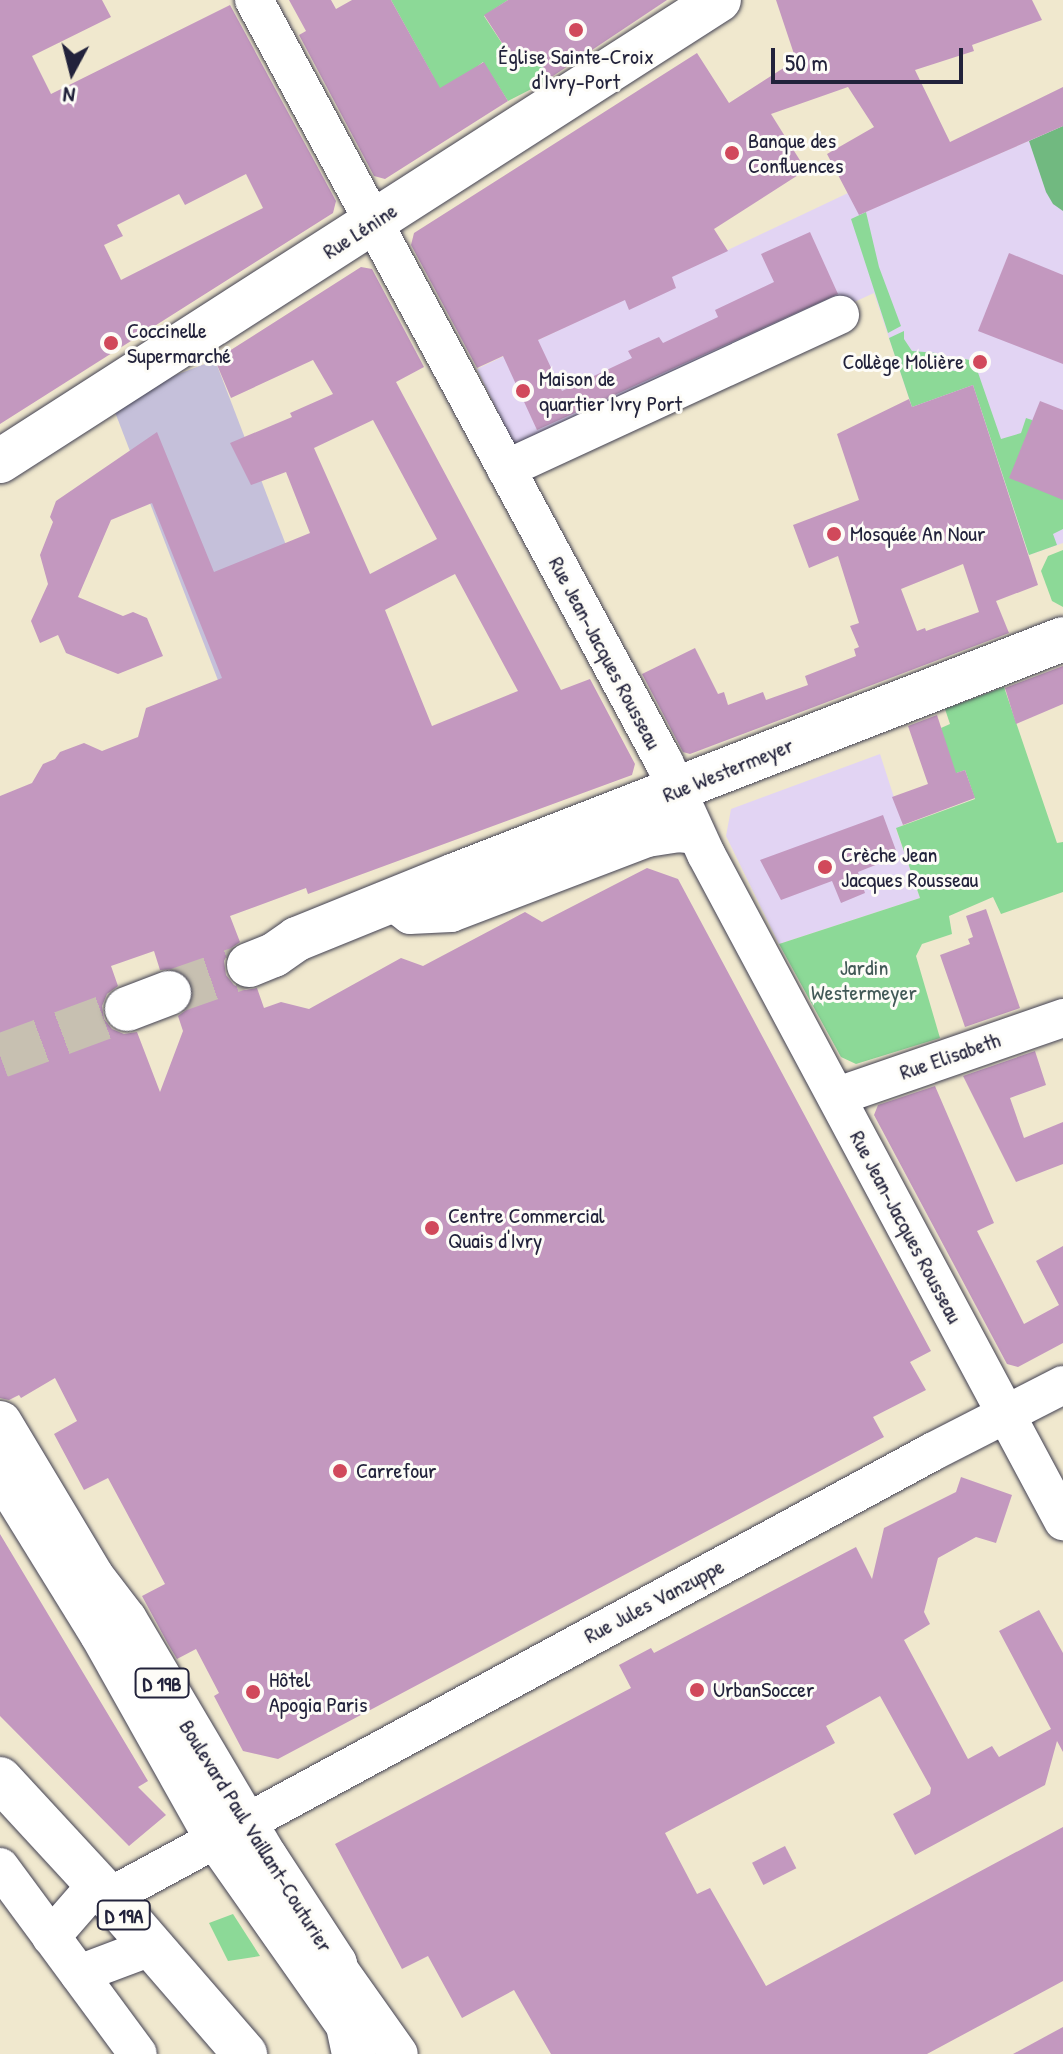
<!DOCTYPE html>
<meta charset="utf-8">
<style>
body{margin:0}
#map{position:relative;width:1063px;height:2054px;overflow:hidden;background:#f0e8ce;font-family:"Patrick Hand",sans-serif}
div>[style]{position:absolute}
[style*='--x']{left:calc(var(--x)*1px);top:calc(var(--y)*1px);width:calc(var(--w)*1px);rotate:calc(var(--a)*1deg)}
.built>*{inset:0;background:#e2d4f3}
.industrial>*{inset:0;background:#c5c0da;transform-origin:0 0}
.green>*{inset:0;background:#8cd997}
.forest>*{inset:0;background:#71b980}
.building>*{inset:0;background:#c398bf;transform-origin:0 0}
.major-tunnel>*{height:44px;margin-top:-22px;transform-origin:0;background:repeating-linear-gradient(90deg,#c7c0b1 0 44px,transparent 0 66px)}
.roads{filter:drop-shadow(0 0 2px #414051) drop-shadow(0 0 2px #414051)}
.minor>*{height:38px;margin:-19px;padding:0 19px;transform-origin:19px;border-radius:19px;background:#fff}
.major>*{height:44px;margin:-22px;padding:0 22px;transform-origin:22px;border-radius:22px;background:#fff}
.dots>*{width:22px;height:22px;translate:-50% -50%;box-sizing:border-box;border:4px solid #fdfcf7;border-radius:50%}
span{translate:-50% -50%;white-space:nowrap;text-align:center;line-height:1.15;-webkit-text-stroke:6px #fdfcf7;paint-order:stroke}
.shield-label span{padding:2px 6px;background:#fdfcf7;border:2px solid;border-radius:6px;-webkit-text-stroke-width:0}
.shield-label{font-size:20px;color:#22223b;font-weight:700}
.poi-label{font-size:22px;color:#22223b}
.left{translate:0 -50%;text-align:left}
.right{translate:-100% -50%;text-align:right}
.street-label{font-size:22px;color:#22223b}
.park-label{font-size:22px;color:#425957}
.north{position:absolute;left:32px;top:32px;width:80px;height:80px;-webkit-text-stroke:6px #fdfcf7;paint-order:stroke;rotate:187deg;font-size:22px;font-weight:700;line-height:32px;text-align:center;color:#22223b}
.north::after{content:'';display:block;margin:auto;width:28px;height:36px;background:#22223b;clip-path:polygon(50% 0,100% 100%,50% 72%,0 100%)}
.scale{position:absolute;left:771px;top:48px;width:192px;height:36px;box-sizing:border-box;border:4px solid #22223b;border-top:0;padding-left:10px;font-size:24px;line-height:28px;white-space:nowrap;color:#22223b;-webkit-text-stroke:6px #fdfcf7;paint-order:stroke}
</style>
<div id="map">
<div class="built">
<i style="clip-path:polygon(1063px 126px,1063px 543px,1029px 555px,973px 385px,912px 407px,874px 293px,519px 455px,477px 369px,848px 193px,860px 214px)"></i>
<i style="clip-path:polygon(880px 754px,903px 825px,896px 829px,920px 898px,779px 944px,726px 836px,731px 809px)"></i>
</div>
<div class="industrial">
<i style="left:215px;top:360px;width:475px;height:112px;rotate:69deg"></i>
</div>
<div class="green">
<i style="clip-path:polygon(391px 0,508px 0,484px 16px,513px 60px,537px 58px,551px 79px,508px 101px,483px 62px,412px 118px,433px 76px)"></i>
<i style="clip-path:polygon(866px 212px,879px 267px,901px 326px,888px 333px,851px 219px)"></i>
<i style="clip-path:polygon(904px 331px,904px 339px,912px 351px,937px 353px,945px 369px,955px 371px,965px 359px,974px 361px,1001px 439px,1021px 433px,1026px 418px,1032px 420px,1063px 500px,1063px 529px,1053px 534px,1057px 545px,1029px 555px,973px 385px,912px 407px,889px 338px)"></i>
<i style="clip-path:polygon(1063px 550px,1063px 607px,1052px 601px,1041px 571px,1048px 556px)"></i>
<i style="clip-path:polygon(1004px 687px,1057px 843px,1063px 842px,1063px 892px,1001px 914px,993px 897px,949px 916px,952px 934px,922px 944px,916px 956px,940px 1038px,856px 1064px,841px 1057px,779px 944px,920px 898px,896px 828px,975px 799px,965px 770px,951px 775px,941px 728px,950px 724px,945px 709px)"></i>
<i style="clip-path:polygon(233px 1914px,260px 1956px,228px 1961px,209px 1923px)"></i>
</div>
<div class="forest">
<i style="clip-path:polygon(1063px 126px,1063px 211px,1053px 204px,1046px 192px,1029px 141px)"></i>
</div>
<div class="building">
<i style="clip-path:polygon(evenodd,0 0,102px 0,111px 17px,32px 56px,51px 94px,230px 5px,336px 201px,333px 213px,0 424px,0 0,246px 174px,263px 208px,121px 280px,104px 245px,123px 236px,117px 225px,179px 194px,185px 205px,246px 174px)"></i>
<i style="clip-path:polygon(289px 0,331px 0,336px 9px,352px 0,391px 0,440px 88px,484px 62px,508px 101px,385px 179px,374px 176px,299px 35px,306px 31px)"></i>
<i style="clip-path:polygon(508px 0,667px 0,550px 78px,537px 58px,513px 60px,484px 15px)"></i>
<i style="clip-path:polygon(776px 0,1032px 0,1042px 20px,972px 45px,974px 51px,915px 70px,950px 142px,1063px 87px,1063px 126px,859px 215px,827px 154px,874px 127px,848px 87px,771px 114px,806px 170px,714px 229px,728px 251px,672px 277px,676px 288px,629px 310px,625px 300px,538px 340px,562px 391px,632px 358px,628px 351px,659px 337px,663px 343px,718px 317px,715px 310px,774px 282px,761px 254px,810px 232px,838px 294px,537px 430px,503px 356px,477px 368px,411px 245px,414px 233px,697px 53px,729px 103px,796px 60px)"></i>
<i style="clip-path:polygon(1009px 253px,1063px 275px,1063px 364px,978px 331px)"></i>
<i style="clip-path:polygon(evenodd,361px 267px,372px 269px,424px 367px,396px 382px,561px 690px,590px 679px,635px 764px,632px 775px,308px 894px,306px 888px,230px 916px,240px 942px,230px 949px,224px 961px,226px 975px,234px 985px,245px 990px,257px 988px,264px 1008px,281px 1002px,309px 1009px,401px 958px,423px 966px,525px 912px,542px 922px,647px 868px,678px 879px,931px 1351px,910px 1362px,926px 1390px,873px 1417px,884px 1437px,278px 1759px,243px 1751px,214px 1696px,219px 1693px,196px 1649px,177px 1659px,168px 1644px,142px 1596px,165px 1584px,108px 1478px,84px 1490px,54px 1434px,77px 1421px,55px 1378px,21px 1398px,19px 1395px,9px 1400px,0 1398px,0 796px,32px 783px,43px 764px,55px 759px,60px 752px,84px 743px,102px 751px,138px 737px,146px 708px,222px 678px,152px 503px,111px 520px,78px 597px,123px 616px,133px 612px,147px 618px,163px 656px,118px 674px,66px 653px,58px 635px,40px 643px,31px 621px,48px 584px,40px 555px,53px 522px,50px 517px,56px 501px,157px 432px,214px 572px,310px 533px,286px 472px,251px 485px,230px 443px,292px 417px,290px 413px,333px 394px,313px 360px,231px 398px,215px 360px,361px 267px,373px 420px,437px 539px,370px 574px,314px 448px,373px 420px,361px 267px,455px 574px,518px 691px,432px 726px,385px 610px,455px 574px,361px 267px,154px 951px,160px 970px,174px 969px,185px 974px,192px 983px,194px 996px,189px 1008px,178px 1016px,183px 1031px,160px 1092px,137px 1032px,124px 1034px,112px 1029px,104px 1019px,102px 1006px,107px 994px,118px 986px,111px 966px,154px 951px)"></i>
<i style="clip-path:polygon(evenodd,973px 385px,1038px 585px,996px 601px,1009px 633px,690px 754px,683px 752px,642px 674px,695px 648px,718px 694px,724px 692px,728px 705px,763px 692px,766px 700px,808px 685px,805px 676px,856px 656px,854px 649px,859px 647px,850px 626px,859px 623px,838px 556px,809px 568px,793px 525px,859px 500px,837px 434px,909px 399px,912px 407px,973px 385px,963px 564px,979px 612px,926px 631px,925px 628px,917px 631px,901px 589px,963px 564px)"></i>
<i style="clip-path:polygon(1040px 401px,1063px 410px,1063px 500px,1009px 478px)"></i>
<i style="clip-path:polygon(1063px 666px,1063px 704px,1016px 724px,1005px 688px)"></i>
<i style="clip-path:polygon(937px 715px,956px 773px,965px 770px,975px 798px,903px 825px,892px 797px,928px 784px,908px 726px)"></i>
<i style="clip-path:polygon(883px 815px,898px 856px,858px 872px,865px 893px,841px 903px,832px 881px,781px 900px,760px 860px)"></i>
<i style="clip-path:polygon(986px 909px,1020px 1008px,965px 1027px,940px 955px,970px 944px,968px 939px,973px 937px,966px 916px)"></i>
<i style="clip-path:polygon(1035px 1051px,1046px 1085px,1010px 1098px,1024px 1138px,1063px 1122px,1063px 1164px,1016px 1182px,963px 1076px)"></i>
<i style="clip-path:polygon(935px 1086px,994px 1223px,977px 1231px,1024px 1324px,1059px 1305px,1036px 1261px,1063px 1246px,1063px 1343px,1018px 1367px,1007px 1364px,874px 1115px,878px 1105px)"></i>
<i style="clip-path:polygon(961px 1477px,1012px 1495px,996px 1543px,976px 1537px,938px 1558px,924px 1612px,930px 1624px,904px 1640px,968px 1759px,992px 1746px,999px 1757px,1051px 1729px,999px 1631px,1039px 1610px,1063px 1653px,1063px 1752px,1057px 1741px,1045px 1785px,915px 1855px,893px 1814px,930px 1794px,931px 1788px,880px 1696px,826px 1726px,835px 1743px,665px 1833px,697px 1894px,710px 1888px,766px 1986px,1063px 1827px,1063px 1981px,927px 2054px,551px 2054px,514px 1990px,462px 2018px,428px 1956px,402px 1969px,335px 1844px,631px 1688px,619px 1665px,651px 1648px,654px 1653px,856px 1547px,872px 1579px,884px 1528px,956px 1492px)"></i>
<i style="clip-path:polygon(0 1534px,148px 1781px,138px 1787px,166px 1815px,129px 1846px,0 1716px)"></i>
<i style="left:785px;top:1846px;width:25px;height:37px;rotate:63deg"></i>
<i style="clip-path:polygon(1063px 2027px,1063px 2054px,1013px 2054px)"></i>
</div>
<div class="major-tunnel">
<i style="--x:169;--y:993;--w:85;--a:-19.3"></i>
<i style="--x:0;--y:1056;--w:135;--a:-20.3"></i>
</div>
<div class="roads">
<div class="minor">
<i style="--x:254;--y:0;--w:865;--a:61.72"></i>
<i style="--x:664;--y:762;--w:101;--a:65.5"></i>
<i style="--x:706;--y:854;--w:757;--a:61.84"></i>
<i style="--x:506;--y:469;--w:368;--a:-24.8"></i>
<i style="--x:393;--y:902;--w:21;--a:37"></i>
<i style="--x:410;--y:915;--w:41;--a:-2.8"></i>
<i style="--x:451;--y:913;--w:210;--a:-20.9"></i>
<i style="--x:647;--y:838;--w:31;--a:-9"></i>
<i style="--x:678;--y:833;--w:18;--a:6"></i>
<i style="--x:838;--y:1096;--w:238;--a:-19.1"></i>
<i style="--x:0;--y:1475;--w:188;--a:58.3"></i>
<i style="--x:99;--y:1635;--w:233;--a:60.7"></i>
<i style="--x:213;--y:1838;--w:226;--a:54.9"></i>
<i style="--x:0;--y:1867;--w:232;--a:53.6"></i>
<i style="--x:109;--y:1897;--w:936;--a:-28.4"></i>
<i style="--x:932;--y:1452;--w:147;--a:-27.1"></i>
<i style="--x:51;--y:1937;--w:70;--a:-49"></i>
<i style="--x:338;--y:1968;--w:105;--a:54.7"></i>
<i style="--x:79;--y:1974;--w:77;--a:-20.6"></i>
</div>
<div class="major">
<i style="--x:0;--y:461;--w:854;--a:-32.67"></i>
<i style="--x:249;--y:965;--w:27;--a:-22"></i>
<i style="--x:274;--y:955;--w:28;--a:-35"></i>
<i style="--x:297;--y:939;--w:170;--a:-22.1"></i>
<i style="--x:455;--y:875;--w:652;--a:-21.21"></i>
<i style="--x:127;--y:1009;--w:45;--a:-20.9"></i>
<i style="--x:0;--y:1423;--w:179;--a:59.1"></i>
<i style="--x:92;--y:1577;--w:54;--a:52.5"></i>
<i style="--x:125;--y:1620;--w:277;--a:59.4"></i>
<i style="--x:266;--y:1858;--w:126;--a:56.9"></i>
<i style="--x:335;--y:1964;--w:92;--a:78.1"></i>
<i style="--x:0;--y:1779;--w:161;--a:47.3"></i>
<i style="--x:109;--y:1897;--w:208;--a:49.1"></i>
</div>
</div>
<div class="dots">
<i style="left:576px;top:30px;background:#d1495b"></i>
<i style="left:732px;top:153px;background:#d1495b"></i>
<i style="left:111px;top:343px;background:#d1495b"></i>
<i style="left:980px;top:362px;background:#d1495b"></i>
<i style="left:523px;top:391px;background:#d1495b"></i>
<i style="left:834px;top:534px;background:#d1495b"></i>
<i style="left:825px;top:867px;background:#d1495b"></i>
<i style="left:432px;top:1228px;background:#d1495b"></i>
<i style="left:340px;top:1471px;background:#d1495b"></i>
<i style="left:697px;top:1690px;background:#d1495b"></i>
<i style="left:253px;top:1692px;background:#d1495b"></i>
</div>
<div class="shield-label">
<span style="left:162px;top:1683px">D 19B</span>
<span style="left:124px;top:1915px">D 19A</span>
</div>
<div class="poi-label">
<span style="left:576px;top:69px">Église Sainte-Croix<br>d'Ivry-Port</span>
<span class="left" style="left:748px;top:153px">Banque des<br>Confluences</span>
<span class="left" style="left:127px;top:343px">Coccinelle<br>Supermarché</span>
<span class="right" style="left:964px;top:362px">Collège Molière</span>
<span class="left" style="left:539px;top:391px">Maison de<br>quartier Ivry Port</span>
<span class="left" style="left:850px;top:534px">Mosquée An Nour</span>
<span class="left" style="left:841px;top:867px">Crèche Jean<br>Jacques Rousseau</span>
<span class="left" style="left:448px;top:1228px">Centre Commercial<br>Quais d'Ivry</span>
<span class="left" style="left:356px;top:1471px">Carrefour</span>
<span class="left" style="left:269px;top:1692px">Hôtel<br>Apogia Paris</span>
<span class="left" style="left:713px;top:1690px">UrbanSoccer</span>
</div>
<div class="street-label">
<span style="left:360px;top:231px;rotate:-33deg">Rue Lénine</span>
<span style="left:605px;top:653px;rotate:62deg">Rue Jean-Jacques Rousseau</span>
<span style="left:728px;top:770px;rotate:-22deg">Rue Westermeyer</span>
<span style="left:950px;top:1056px;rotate:-19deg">Rue Elisabeth</span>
<span style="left:906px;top:1227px;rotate:62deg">Rue Jean-Jacques Rousseau</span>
<span style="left:654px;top:1601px;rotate:-28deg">Rue Jules Vanzuppe</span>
<span style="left:256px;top:1836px;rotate:58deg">Boulevard Paul Vaillant-Couturier</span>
</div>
<div class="park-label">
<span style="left:864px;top:980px">Jardin<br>Westermeyer</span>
</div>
<div class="north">N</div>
<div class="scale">50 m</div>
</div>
